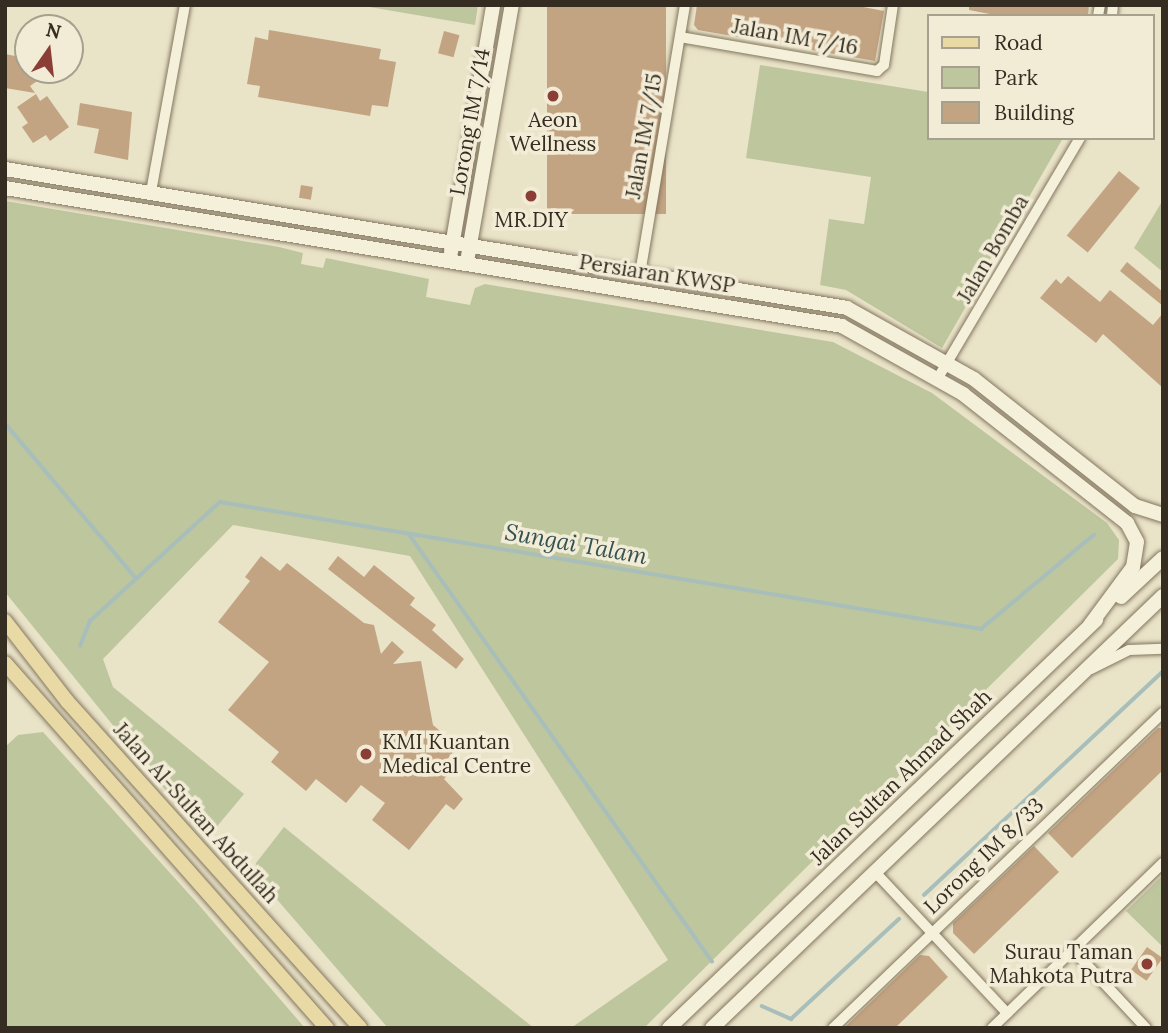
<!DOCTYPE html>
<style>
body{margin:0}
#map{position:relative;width:1168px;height:1033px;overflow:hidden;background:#e9e3c8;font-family:Lora,serif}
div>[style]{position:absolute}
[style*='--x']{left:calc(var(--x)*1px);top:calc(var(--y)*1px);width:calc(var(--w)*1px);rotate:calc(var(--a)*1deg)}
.green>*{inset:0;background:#bec69d}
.stream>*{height:3.5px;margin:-1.75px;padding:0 1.75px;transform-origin:1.75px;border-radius:1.75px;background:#a8beba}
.building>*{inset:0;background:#c3a482;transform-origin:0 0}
.roads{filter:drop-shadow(0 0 2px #83765f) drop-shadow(0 0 2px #83765f)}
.street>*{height:10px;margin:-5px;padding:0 5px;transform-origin:5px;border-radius:5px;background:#f5f0da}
.secondary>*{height:14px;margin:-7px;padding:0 7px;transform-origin:7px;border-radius:7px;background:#f5f0da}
.primary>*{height:14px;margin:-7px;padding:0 7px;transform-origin:7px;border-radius:7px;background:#e8d9a5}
.dots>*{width:19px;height:19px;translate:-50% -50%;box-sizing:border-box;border:4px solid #f2ecd7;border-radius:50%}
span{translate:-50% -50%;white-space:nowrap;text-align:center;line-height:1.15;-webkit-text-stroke:7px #f2ecd7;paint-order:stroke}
.street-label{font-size:21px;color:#352d21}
.poi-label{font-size:21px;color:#352d21}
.left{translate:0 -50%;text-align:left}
.right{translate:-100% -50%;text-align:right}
.water-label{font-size:23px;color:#325253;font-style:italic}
.frame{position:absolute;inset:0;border:7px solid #352d21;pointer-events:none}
.legend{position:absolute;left:927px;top:14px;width:228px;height:126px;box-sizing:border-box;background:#f2ecd7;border:2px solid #a6a08e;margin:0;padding:9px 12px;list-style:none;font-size:21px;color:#352d21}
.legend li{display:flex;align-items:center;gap:14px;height:35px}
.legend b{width:35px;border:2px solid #a6a08e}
.north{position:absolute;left:14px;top:14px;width:70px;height:70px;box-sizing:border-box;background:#f2ecd7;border:2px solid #a6a08e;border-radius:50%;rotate:14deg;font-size:19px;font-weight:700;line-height:28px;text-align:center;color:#352d21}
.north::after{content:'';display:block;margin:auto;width:24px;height:32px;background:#8b3e36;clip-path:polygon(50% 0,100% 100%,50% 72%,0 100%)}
</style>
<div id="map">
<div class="green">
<i style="clip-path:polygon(358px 5px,478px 5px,475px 25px)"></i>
<i style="clip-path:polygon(760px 65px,928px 92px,928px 138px,1063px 138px,942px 348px,846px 290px,820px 285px,829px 219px,864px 224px,871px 177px,746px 158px)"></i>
<i style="clip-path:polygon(1163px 200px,1163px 272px,1134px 248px)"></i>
<i style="clip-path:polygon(5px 201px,279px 247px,303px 253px,301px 264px,323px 268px,326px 258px,429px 279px,426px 297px,470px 305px,475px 288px,485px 284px,833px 342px,932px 393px,1107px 523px,1119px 540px,1118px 559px,644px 1028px,571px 1028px,668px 960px,410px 556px,233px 525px,103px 659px,113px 687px,244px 794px,214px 830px,197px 829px,5px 592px)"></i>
<i style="clip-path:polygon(43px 732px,198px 904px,305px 1028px,5px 1028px,5px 747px,18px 735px)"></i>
<i style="clip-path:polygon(284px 827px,439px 953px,534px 1028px,388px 1028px,255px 874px,256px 863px)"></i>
<i style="clip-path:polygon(1163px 875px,1163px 947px,1126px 911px)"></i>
</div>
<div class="stream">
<i style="--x:5;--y:423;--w:203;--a:49.8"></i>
<i style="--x:409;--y:534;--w:524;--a:54.64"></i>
<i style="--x:80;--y:646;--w:27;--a:-68"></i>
<i style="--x:90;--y:621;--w:176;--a:-42.5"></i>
<i style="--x:220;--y:502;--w:772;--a:9.47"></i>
<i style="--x:981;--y:629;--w:147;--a:-39.8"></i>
<i style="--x:924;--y:895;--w:328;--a:-43.1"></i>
<i style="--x:762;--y:1006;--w:32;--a:24"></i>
<i style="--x:791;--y:1019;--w:147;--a:-42.8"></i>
</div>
<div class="building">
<i style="left:547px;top:5px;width:119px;height:209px"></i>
<i style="clip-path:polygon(697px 5px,853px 5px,884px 11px,875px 61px,698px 30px,694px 25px)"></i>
<i style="clip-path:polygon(969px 5px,1089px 5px,1088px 16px,1000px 16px,969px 10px)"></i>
<i style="clip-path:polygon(269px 30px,381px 49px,379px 59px,396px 62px,388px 107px,372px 105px,370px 116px,258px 97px,260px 86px,247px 84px,255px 37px,268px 40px)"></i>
<i style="left:444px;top:31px;width:16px;height:23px;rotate:15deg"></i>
<i style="clip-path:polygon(28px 51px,28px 70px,53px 70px,30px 86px,35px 93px,5px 88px,5px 54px,20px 57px)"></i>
<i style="clip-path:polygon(36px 94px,40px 101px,47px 96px,69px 127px,50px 141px,46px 135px,33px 143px,22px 127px,28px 123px,17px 107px)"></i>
<i style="clip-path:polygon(80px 103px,132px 112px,128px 160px,94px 153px,99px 129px,77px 125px)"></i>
<i style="left:1119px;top:171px;width:27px;height:83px;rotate:39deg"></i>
<i style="left:301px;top:185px;width:12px;height:13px;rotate:9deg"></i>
<i style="clip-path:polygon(1127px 262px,1163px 292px,1163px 306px,1120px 271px)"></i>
<i style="clip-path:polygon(1068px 276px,1100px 302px,1110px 290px,1153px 325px,1163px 313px,1163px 388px,1103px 334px,1096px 343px,1040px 298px,1056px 279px,1061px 284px)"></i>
<i style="clip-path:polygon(261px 556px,280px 571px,287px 563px,364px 623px,374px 625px,381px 654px,392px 641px,404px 652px,393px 664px,421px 661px,433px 725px,458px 746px,441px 767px,449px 773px,444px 779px,463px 799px,454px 810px,446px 804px,409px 850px,372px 820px,385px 803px,361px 785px,346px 803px,316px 779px,306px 791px,271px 762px,279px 752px,228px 710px,269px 662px,218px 622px,250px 581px,245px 577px)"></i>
<i style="clip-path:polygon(338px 556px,364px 577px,374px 565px,415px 598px,410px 605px,436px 625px,432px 630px,464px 659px,456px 669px,328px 569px)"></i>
<i style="clip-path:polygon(1158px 728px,1163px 728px,1163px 770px,1072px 858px,1048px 833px)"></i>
<i style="clip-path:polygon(1034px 846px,1059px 872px,974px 954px,953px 933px,953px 923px)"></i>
<i style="left:1147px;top:947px;width:19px;height:28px;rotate:35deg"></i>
<i style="clip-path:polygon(920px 955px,929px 956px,948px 977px,895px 1028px,844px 1028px)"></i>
</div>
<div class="roads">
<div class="street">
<i style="--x:1098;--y:16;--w:11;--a:-80"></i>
<i style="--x:1112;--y:16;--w:11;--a:-85"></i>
<i style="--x:680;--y:37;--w:200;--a:9.8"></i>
<i style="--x:877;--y:71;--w:9;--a:-41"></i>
<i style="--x:884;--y:65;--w:61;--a:-81.5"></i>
<i style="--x:151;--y:192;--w:190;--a:-79.7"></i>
<i style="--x:640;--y:274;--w:273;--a:-80.5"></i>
<i style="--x:938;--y:378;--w:279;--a:-59.4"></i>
<i style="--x:1091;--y:669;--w:42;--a:-26.6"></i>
<i style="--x:1129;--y:650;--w:34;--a:-2"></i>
<i style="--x:876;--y:873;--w:192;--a:46.9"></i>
<i style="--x:1073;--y:950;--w:107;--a:46.9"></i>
<i style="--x:833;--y:1028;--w:456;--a:-43.7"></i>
<i style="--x:992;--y:1028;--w:238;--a:-44"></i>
</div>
<div class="secondary">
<i style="--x:5;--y:169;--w:853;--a:9.37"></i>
<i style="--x:847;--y:308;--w:145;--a:29.2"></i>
<i style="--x:974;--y:379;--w:205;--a:38.3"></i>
<i style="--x:1135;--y:506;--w:29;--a:18"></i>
<i style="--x:5;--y:188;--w:848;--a:9.36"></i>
<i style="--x:842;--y:326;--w:139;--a:29.3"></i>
<i style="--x:963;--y:394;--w:209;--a:38.2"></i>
<i style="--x:1127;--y:523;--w:21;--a:62"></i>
<i style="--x:1137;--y:542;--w:25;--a:99"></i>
<i style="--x:1133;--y:567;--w:72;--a:126.6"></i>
<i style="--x:451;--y:252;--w:251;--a:-80.3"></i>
<i style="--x:468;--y:256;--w:255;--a:-80.1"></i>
<i style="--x:1121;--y:597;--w:57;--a:-42.9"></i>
<i style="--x:669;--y:1028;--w:591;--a:-43.7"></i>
<i style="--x:712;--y:1028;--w:625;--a:-43.77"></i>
</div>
<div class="primary">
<i style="--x:5;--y:621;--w:101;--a:52.2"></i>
<i style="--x:67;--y:701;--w:439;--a:48.1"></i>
<i style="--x:5;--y:663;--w:487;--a:48.6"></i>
</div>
</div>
<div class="dots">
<i style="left:553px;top:96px;background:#8b3e36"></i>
<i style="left:531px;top:196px;background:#8b3e36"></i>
<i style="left:366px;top:754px;background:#8b3e36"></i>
<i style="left:1147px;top:964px;background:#8b3e36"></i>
</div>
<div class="street-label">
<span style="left:795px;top:37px;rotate:10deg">Jalan IM 7/16</span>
<span style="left:470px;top:122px;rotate:-80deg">Lorong IM 7/14</span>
<span style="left:644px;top:136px;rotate:-80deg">Jalan IM 7/15</span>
<span style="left:993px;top:249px;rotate:-60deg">Jalan Bomba</span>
<span style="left:657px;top:274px;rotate:9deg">Persiaran KWSP</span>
<span style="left:901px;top:777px;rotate:-44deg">Jalan Sultan Ahmad Shah</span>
<span style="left:196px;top:813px;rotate:48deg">Jalan Al-Sultan Abdullah</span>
<span style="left:984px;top:856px;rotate:-44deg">Lorong IM 8/33</span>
</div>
<div class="poi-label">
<span style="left:553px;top:132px">Aeon<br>Wellness</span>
<span style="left:531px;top:220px">MR.DIY</span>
<span class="left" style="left:382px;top:754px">KMI Kuantan<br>Medical Centre</span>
<span class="right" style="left:1133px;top:964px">Surau Taman<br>Mahkota Putra</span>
</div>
<div class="water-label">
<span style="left:576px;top:544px;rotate:10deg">Sungai Talam</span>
</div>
<div class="frame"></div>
<ul class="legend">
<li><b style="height:9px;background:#e8d9a5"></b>Road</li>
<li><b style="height:19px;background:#bec69d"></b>Park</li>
<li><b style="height:19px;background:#c3a482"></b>Building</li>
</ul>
<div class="north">N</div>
</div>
